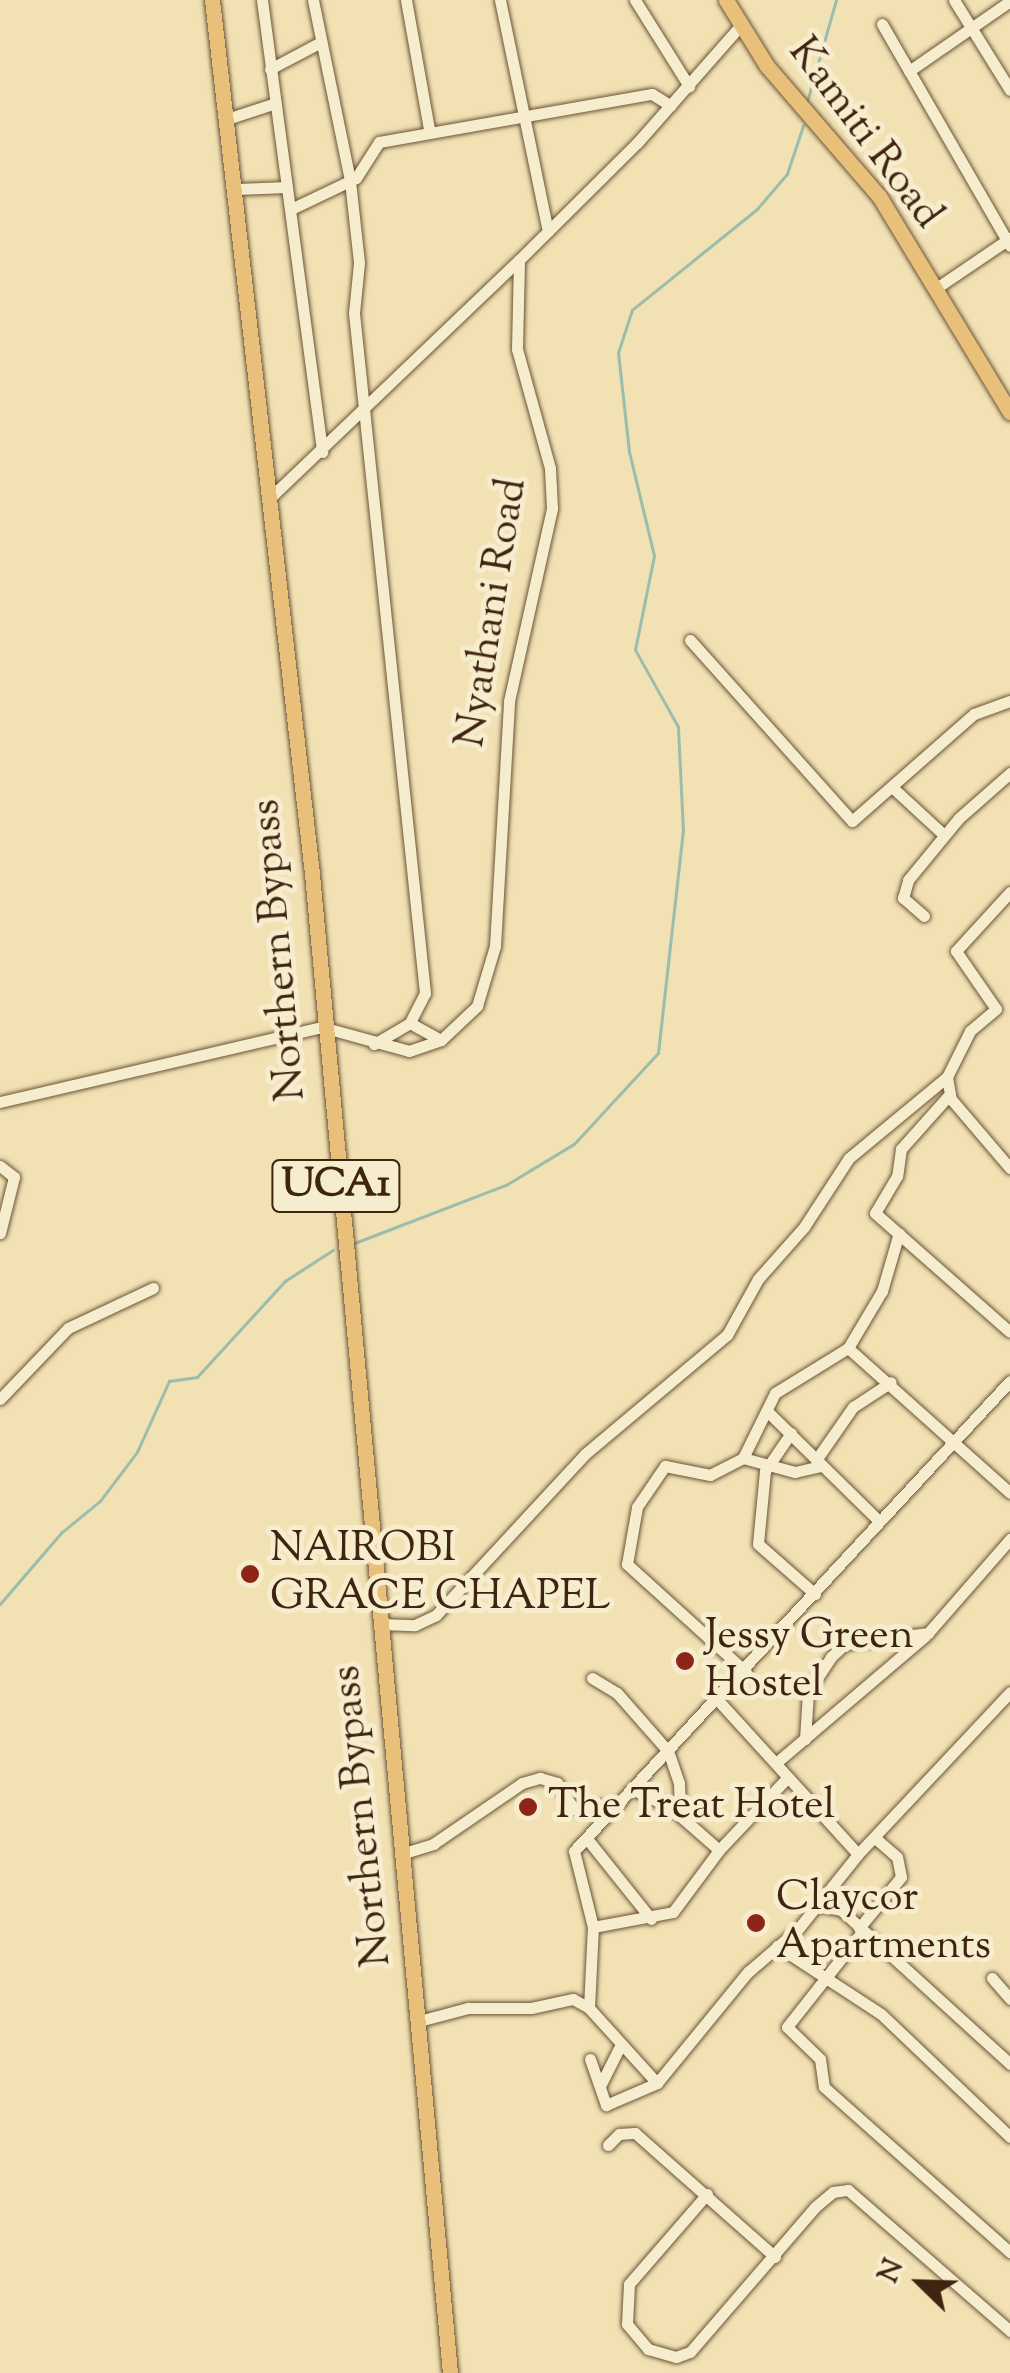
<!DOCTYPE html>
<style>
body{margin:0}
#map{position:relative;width:1010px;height:2373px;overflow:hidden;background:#f1e1b3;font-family:"Sorts Mill Goudy",serif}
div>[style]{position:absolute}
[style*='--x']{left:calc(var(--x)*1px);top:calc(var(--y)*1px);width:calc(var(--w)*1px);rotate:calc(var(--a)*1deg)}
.stream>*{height:2.5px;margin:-1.25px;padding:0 1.25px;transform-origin:1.25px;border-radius:1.25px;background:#9bbdae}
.roads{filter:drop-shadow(0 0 2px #6c5338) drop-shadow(0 0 2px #6c5338)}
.minor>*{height:11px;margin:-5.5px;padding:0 5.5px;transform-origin:5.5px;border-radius:5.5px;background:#f6ecce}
.major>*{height:15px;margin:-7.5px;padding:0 7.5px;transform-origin:7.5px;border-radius:7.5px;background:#e8c07a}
.dots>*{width:28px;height:28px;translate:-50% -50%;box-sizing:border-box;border:5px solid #f6ecce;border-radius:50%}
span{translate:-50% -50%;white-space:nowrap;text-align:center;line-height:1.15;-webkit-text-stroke:10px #f6ecce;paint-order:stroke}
.shield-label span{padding:2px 8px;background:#f6ecce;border:2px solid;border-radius:8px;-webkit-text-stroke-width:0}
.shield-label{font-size:40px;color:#3f240f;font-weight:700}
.street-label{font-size:42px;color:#3f240f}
.poi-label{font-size:42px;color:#3f240f}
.left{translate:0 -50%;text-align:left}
.north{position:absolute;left:870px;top:2233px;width:100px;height:100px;-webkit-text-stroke:8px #f6ecce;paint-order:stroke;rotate:293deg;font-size:28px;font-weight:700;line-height:40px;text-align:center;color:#3f240f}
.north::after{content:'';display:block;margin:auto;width:35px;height:45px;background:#3f240f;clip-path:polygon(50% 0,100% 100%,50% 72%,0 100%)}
</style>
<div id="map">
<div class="stream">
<i style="--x:807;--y:102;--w:106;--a:-74.1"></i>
<i style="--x:352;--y:1244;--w:165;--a:-21"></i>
<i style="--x:506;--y:1185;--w:79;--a:-31.1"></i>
<i style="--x:574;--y:1144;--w:124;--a:-47.3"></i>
<i style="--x:658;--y:1053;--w:223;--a:-83.6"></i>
<i style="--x:683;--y:831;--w:104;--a:-92.8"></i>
<i style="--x:678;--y:727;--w:88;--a:-119.2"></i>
<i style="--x:635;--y:650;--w:96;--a:-78.6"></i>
<i style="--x:654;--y:556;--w:107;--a:-103.5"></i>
<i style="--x:629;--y:452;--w:100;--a:-96.3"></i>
<i style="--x:618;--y:353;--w:45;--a:-72"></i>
<i style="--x:632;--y:310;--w:161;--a:-38.9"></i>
<i style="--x:757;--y:209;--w:46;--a:-49.4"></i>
<i style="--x:787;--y:174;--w:51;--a:-71.6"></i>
<i style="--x:0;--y:1604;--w:94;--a:-49.3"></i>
<i style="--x:61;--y:1533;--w:50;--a:-39.4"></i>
<i style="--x:100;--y:1501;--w:61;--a:-52.9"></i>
<i style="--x:137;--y:1452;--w:78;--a:-65.7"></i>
<i style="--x:169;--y:1381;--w:28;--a:-8"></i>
<i style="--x:197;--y:1377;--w:130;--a:-47.5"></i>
<i style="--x:285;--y:1281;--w:57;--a:-32.9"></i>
</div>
<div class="roads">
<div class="minor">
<i style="--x:262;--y:0;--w:456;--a:82.4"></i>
<i style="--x:313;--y:0;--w:185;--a:78.4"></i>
<i style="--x:350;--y:181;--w:82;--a:83.7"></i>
<i style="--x:359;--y:263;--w:50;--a:95.7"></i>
<i style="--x:354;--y:313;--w:684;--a:84.04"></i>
<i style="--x:425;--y:993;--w:34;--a:117"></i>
<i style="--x:410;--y:1023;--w:42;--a:149.7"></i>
<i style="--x:406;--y:0;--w:131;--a:79.9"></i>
<i style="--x:500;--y:0;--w:236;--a:78.3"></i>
<i style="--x:635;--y:0;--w:102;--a:57.9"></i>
<i style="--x:954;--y:0;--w:106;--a:58.1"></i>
<i style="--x:882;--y:24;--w:256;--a:60"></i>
<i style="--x:270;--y:69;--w:58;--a:-27.9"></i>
<i style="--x:909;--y:71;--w:123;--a:-34.7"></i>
<i style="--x:230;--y:118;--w:48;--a:-18.1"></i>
<i style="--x:237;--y:189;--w:50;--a:-2.3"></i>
<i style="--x:291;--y:209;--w:72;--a:-25.5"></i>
<i style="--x:356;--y:178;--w:43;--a:-57.4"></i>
<i style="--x:379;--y:142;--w:277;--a:-10"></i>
<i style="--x:652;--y:94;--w:22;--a:32"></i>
<i style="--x:935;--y:289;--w:91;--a:-34.2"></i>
<i style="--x:273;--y:495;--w:340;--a:-43.7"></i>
<i style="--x:690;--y:640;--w:243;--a:48.2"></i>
<i style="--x:852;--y:821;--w:162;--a:-41.3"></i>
<i style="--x:974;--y:714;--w:38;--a:-20"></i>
<i style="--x:893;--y:788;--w:69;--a:42.7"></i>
<i style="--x:1010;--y:892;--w:80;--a:132.5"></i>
<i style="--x:956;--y:951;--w:70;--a:55.4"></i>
<i style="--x:996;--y:1009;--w:34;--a:140"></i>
<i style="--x:970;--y:1031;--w:51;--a:116.6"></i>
<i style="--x:947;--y:1077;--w:22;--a:80"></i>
<i style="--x:951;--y:1099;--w:91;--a:49.5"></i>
<i style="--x:924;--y:916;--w:28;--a:-139"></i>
<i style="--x:903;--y:898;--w:19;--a:-74"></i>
<i style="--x:908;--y:880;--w:80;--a:-50.6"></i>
<i style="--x:959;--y:818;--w:68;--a:-41.4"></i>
<i style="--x:410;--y:1023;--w:35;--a:29"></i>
<i style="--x:950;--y:1094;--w:74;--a:131.7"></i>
<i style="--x:901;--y:1149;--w:27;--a:98"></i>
<i style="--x:897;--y:1176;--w:43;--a:120.7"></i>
<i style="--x:875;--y:1213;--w:179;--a:41.4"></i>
<i style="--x:0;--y:1102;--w:331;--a:-13.1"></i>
<i style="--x:322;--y:1027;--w:90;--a:15.4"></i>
<i style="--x:409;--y:1051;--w:34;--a:-19"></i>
<i style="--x:441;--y:1040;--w:50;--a:-43.4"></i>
<i style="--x:477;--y:1006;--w:63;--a:-73.3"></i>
<i style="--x:495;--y:946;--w:245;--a:-86.7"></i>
<i style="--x:509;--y:701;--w:198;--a:-77.4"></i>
<i style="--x:552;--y:508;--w:40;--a:-92.9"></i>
<i style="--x:550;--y:468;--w:123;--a:-105.5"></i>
<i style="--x:517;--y:349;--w:89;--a:-88.7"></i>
<i style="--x:519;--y:260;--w:166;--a:-44.8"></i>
<i style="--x:637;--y:143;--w:157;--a:-48.6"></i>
<i style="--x:0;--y:1166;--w:18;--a:38"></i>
<i style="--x:14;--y:1177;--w:58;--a:104"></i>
<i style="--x:848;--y:1348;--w:217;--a:41.8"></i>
<i style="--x:0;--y:1399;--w:98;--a:-46.2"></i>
<i style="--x:68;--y:1328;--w:94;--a:-25.2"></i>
<i style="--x:767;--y:1411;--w:156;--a:44.5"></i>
<i style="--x:791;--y:1433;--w:46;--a:124.4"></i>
<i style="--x:765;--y:1471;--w:73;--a:95.5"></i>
<i style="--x:758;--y:1544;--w:76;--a:41.3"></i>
<i style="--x:743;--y:1458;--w:54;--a:15.1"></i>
<i style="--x:795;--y:1472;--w:28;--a:-13"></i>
<i style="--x:816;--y:1460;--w:65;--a:-55.1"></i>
<i style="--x:853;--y:1407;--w:45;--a:-33.3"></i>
<i style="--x:380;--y:1624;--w:35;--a:2"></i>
<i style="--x:415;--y:1625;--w:23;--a:-25"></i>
<i style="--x:436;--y:1615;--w:219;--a:-47.2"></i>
<i style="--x:585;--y:1454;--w:185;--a:-40"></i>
<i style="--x:727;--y:1335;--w:64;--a:-61"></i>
<i style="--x:758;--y:1279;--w:69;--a:-48.5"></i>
<i style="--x:804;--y:1227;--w:82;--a:-56.9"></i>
<i style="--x:849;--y:1158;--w:127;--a:-39.6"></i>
<i style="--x:746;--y:1672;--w:161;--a:-137.8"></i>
<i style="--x:627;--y:1564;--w:58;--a:-80"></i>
<i style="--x:637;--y:1507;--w:50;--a:-55.7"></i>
<i style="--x:665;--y:1466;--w:46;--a:11.3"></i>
<i style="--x:710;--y:1475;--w:37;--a:-27"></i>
<i style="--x:743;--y:1458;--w:72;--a:-63.8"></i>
<i style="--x:775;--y:1393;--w:86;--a:-31.7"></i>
<i style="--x:848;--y:1348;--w:66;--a:-59.2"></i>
<i style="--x:882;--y:1291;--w:60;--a:-73.7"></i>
<i style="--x:592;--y:1678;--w:29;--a:31"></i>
<i style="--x:617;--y:1693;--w:77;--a:48.7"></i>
<i style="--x:668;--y:1751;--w:34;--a:71"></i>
<i style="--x:679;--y:1783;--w:33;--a:88"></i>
<i style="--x:715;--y:1697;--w:212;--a:47.7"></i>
<i style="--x:805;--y:1739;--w:47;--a:-86.3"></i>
<i style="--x:808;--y:1692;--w:42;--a:-56.7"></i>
<i style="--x:831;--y:1657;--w:19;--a:-43"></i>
<i style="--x:845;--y:1644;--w:84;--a:-7.5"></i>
<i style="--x:928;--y:1633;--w:125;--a:-48.9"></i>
<i style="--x:777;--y:1762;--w:194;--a:-40.4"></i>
<i style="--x:634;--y:1790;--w:40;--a:25"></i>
<i style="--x:670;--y:1807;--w:65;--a:41.3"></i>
<i style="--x:719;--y:1850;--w:100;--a:-46.6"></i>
<i style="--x:588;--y:1840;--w:101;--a:51.4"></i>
<i style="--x:401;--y:1854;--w:34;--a:-17"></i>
<i style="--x:433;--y:1844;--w:108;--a:-34.4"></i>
<i style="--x:522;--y:1783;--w:19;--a:-16"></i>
<i style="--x:540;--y:1778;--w:18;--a:16"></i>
<i style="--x:557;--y:1783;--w:31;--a:57"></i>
<i style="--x:574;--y:1809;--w:46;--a:-7.4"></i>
<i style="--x:819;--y:1906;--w:22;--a:10"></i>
<i style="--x:841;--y:1910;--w:229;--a:42.3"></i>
<i style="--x:593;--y:1927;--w:81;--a:-10.6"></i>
<i style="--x:673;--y:1912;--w:77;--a:-53.4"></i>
<i style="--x:859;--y:1928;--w:66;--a:-50.5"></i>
<i style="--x:901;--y:1877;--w:20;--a:-101"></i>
<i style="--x:897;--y:1857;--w:30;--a:-139"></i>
<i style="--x:862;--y:1932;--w:121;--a:128.3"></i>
<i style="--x:787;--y:2027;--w:46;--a:44.1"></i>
<i style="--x:820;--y:2059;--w:28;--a:82"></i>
<i style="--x:824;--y:2087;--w:249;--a:41.6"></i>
<i style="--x:777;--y:1946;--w:124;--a:33.2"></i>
<i style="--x:881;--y:2014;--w:178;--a:43.6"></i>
<i style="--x:992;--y:1978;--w:28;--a:49"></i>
<i style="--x:589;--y:2008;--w:81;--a:-87.2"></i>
<i style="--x:593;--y:1927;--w:78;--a:-104"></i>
<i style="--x:574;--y:1851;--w:641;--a:-47.15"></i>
<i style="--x:419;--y:2021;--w:51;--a:-14.9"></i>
<i style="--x:468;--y:2008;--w:63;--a:0"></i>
<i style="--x:531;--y:2008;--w:43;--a:-12.1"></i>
<i style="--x:573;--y:1999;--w:18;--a:29"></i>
<i style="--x:589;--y:2008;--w:101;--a:47.8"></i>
<i style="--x:657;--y:2083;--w:144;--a:-50.7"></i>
<i style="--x:748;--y:1972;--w:66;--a:-40.7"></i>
<i style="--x:798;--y:1929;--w:96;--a:-51.3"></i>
<i style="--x:858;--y:1854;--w:222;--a:-46.8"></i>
<i style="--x:590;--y:2059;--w:49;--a:70.8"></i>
<i style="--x:606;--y:2105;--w:56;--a:-23.3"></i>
<i style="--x:600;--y:2086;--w:42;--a:-63.4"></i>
<i style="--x:608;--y:2145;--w:16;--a:-45"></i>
<i style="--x:619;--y:2134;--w:16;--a:-4"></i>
<i style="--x:635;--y:2133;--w:187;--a:41.5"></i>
<i style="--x:707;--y:2194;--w:119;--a:130.9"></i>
<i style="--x:629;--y:2284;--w:40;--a:92.9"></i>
<i style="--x:627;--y:2324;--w:33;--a:50"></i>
<i style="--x:648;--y:2349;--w:29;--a:16"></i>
<i style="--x:676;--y:2357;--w:15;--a:-20"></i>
<i style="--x:690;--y:2352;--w:191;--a:-49.2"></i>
<i style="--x:815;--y:2207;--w:23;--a:-40"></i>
<i style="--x:833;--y:2192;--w:15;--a:-8"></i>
<i style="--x:848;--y:2190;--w:215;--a:41"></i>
</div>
<div class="major">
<i style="--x:212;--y:0;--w:880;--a:83.47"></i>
<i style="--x:312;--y:874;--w:1505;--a:84.74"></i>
<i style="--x:726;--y:0;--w:78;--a:58.2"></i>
<i style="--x:767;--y:66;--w:172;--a:49.3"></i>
<i style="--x:879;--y:196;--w:253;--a:58.8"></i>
</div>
</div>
<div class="dots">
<i style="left:250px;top:1574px;background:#8f2418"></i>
<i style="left:685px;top:1661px;background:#8f2418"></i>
<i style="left:528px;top:1807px;background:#8f2418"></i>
<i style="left:756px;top:1923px;background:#8f2418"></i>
</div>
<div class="shield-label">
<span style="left:336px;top:1186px">UCA1</span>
</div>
<div class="street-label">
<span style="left:864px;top:134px;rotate:53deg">Kamiti Road</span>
<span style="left:493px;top:613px;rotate:-81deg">Nyathani Road</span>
<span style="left:280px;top:950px;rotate:-95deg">Northern Bypass</span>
<span style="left:363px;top:1816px;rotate:-96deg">Northern Bypass</span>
</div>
<div class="poi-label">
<span class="left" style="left:270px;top:1574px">NAIROBI<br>GRACE CHAPEL</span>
<span class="left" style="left:705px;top:1661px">Jessy Green<br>Hostel</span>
<span class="left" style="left:548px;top:1807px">The Treat Hotel</span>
<span class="left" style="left:776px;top:1923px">Claycor<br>Apartments</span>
</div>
<div class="north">N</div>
</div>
